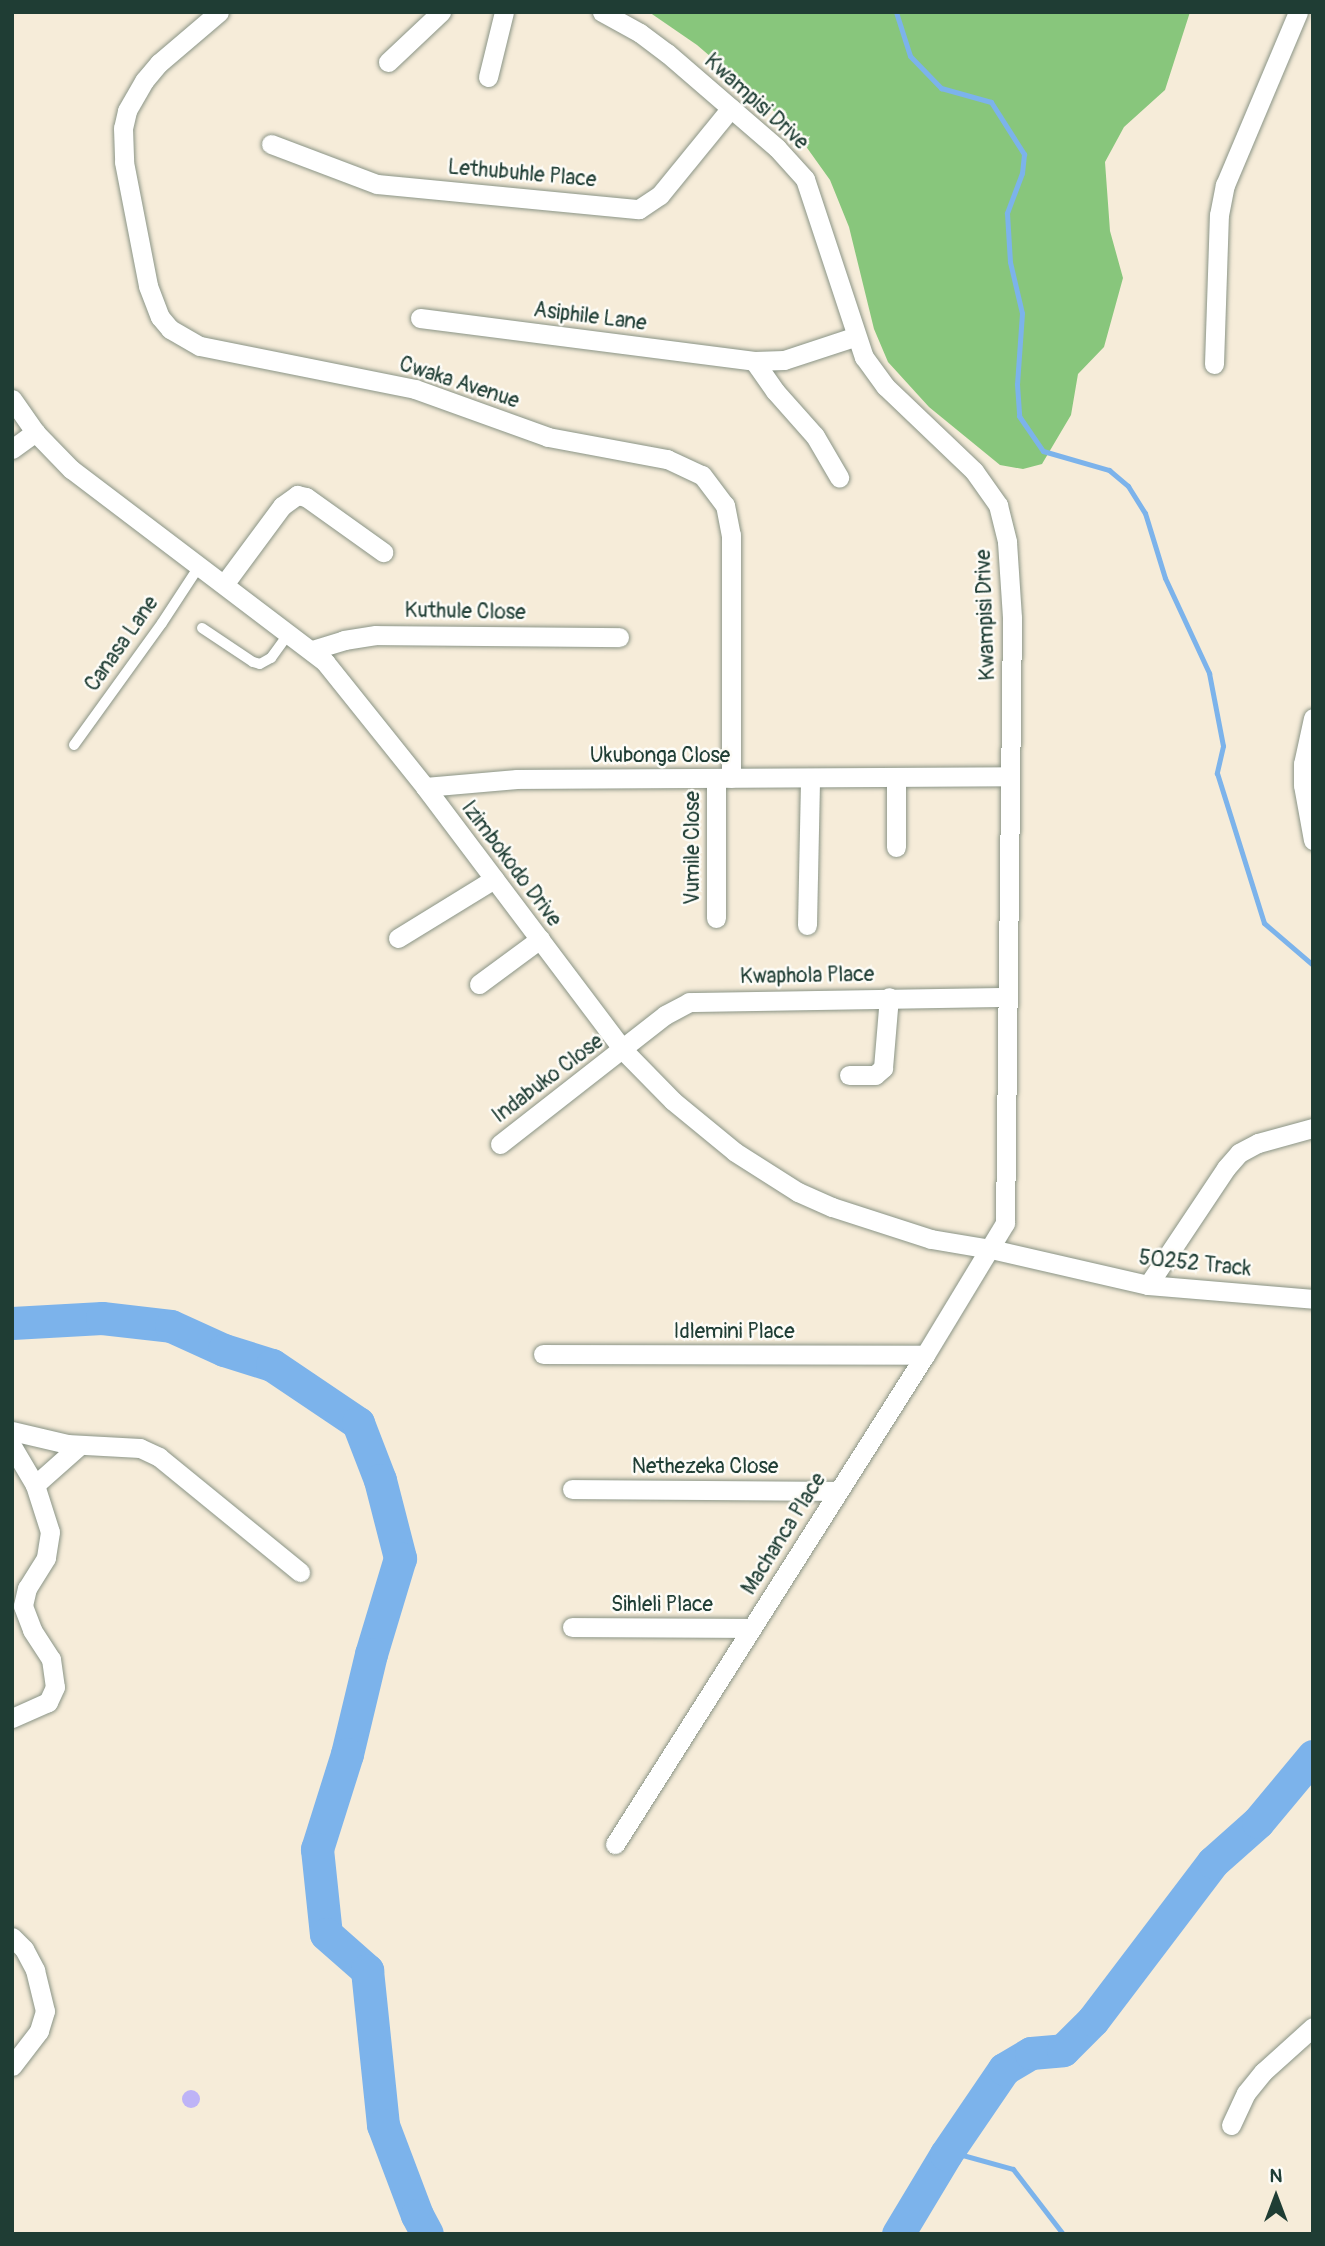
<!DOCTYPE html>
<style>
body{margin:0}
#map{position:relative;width:1325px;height:2246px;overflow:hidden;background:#f6ecd9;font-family:Pangolin,sans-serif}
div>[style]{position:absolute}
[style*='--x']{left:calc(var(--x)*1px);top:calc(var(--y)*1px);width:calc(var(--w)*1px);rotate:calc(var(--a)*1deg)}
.green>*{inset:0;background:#88c67c}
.stream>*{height:5px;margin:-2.5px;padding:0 2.5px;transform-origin:2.5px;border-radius:2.5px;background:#7cb3eb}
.river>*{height:33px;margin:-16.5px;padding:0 16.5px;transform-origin:16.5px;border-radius:16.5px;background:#7cb3eb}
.building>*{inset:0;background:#beb3f6}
.round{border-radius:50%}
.roads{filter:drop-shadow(0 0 2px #8a9486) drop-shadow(0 0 2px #8a9486)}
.lane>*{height:10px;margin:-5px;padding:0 5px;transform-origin:5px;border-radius:5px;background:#fff}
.street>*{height:19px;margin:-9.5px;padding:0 9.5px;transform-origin:9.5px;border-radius:9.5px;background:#fff}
span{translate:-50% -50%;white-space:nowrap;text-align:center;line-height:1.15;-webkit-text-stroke:5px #fdfcf7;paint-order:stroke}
.street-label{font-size:21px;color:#1f3d34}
.frame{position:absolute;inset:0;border:14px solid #1f3d34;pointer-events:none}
.north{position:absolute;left:1241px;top:2162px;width:70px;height:70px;-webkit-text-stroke:5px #fdfcf7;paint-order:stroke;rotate:0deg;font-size:19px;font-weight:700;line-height:28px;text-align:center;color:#1f3d34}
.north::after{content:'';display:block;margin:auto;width:24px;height:32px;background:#1f3d34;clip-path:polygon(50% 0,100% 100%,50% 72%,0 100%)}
</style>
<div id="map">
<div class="green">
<i style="clip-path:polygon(649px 12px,1190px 12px,1165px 90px,1124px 127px,1105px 162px,1110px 231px,1123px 278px,1104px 347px,1078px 374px,1071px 415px,1042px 464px,1023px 469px,1000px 465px,929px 407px,888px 362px,874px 329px,849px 227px,830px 180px,805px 145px,775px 112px,697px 45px)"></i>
</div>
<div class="stream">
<i style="--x:896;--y:12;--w:46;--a:72.3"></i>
<i style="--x:910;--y:56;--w:45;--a:45.9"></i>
<i style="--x:941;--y:88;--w:52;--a:15.6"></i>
<i style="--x:991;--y:102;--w:62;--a:57.6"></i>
<i style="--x:1024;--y:154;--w:19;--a:96"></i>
<i style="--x:1022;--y:173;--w:43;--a:110.6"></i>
<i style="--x:1007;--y:213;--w:49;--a:86.5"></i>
<i style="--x:1010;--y:262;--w:52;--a:76.8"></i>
<i style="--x:1022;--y:313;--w:71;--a:94"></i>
<i style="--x:1017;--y:384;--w:32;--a:86"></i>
<i style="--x:1019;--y:416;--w:42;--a:55.6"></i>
<i style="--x:1043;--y:451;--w:69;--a:16.1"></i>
<i style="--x:1109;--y:470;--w:25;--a:40"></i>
<i style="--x:1128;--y:486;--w:32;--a:58"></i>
<i style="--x:1145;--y:513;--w:68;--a:72.9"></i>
<i style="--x:1165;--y:578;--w:105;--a:65.1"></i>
<i style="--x:1209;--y:673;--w:74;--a:79.1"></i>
<i style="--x:1223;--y:746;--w:28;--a:103"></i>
<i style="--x:1217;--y:773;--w:157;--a:72.6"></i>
<i style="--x:1264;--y:923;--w:65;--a:40.6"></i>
<i style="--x:948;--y:2151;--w:67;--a:15.5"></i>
<i style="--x:1013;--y:2169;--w:82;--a:52.4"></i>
</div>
<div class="river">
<i style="--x:12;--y:1323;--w:90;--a:-3.2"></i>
<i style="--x:102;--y:1318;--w:69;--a:6.6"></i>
<i style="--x:171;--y:1326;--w:58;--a:24.4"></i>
<i style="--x:224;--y:1350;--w:50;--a:17.4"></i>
<i style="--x:272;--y:1365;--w:104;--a:34"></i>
<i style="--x:358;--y:1423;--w:61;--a:68.9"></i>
<i style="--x:380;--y:1480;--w:81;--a:75.6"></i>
<i style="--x:400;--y:1558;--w:100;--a:106.8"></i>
<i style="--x:371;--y:1654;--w:103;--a:103.5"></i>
<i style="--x:347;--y:1754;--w:100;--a:107.5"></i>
<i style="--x:317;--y:1849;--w:85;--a:84"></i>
<i style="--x:326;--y:1934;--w:55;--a:41.3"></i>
<i style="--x:367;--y:1970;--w:156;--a:84.1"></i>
<i style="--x:383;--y:2125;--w:96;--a:69.3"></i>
<i style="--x:417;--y:2215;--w:21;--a:62"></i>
<i style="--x:898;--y:2234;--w:93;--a:-59"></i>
<i style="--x:946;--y:2154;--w:103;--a:-55.7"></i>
<i style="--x:1004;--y:2069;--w:31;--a:-31"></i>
<i style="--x:1031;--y:2053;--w:32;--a:-5"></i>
<i style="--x:1063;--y:2050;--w:42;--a:-45"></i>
<i style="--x:1093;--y:2020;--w:198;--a:-52.8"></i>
<i style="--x:1213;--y:1862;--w:60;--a:-41.6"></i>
<i style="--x:1258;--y:1822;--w:86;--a:-50.2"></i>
</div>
<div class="building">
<i class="round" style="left:182px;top:2090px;width:18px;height:18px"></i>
</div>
<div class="roads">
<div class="lane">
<i style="--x:202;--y:628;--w:61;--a:33.7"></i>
<i style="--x:253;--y:662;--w:7;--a:16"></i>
<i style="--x:260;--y:664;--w:13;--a:-29"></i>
<i style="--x:271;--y:658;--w:31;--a:-54"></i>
<i style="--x:74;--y:745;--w:150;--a:-54.2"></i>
<i style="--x:162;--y:623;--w:69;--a:-56.8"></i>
</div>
<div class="street">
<i style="--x:219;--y:12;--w:79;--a:139.6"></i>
<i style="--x:159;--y:63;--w:23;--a:130"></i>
<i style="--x:144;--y:81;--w:34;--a:120"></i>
<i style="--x:127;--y:111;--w:17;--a:103"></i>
<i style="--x:123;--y:128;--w:34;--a:88"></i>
<i style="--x:124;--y:162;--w:126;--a:79"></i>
<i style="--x:148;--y:286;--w:33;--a:69"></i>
<i style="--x:160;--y:317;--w:16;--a:50"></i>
<i style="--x:170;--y:329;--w:34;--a:30"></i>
<i style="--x:200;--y:346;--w:219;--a:11.3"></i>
<i style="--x:415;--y:389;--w:141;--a:19.8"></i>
<i style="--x:548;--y:437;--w:121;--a:10.5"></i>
<i style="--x:667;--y:459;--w:38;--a:25"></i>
<i style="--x:702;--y:475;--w:38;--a:53"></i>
<i style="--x:725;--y:505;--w:31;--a:79"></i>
<i style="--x:731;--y:535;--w:243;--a:90"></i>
<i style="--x:602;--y:12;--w:43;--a:28.9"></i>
<i style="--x:640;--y:33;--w:34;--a:37"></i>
<i style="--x:667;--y:53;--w:145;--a:40.8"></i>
<i style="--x:777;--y:148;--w:42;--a:47.9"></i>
<i style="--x:805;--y:179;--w:188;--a:71.7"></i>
<i style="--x:864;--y:357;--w:36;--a:54"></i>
<i style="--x:885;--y:386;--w:123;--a:43.7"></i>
<i style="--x:974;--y:471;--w:42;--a:54.8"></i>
<i style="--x:998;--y:505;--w:38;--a:76"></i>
<i style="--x:1007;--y:542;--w:76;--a:86.2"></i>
<i style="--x:1012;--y:618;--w:605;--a:90.66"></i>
<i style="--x:1005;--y:1223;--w:154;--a:121.2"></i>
<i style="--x:925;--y:1355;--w:579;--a:122.37"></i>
<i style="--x:388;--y:62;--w:73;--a:-43.3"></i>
<i style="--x:488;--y:77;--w:67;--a:-76.2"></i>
<i style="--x:271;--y:144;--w:113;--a:20.7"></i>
<i style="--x:377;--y:184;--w:263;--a:5.5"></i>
<i style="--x:639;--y:209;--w:25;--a:-34"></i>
<i style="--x:660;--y:195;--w:112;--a:-50.8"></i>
<i style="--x:420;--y:318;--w:337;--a:7.3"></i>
<i style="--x:754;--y:361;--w:30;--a:-2"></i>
<i style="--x:784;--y:360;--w:74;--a:-18.2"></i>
<i style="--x:754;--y:361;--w:37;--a:55"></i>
<i style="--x:775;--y:391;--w:60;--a:48.4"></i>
<i style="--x:815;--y:436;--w:48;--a:59.7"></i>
<i style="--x:1214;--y:364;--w:149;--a:-88.1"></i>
<i style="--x:1219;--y:215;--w:31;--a:-79"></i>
<i style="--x:1225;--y:185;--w:188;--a:-67.1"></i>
<i style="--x:12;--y:399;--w:40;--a:55.1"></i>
<i style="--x:35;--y:432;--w:52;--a:45.8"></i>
<i style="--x:71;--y:469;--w:319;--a:37.2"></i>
<i style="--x:325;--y:662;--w:160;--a:51.3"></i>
<i style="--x:425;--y:787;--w:329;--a:53"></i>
<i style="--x:623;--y:1050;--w:71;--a:45.6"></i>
<i style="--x:673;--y:1101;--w:80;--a:39.4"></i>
<i style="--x:735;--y:1152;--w:75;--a:32.4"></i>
<i style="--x:798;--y:1192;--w:37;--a:24"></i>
<i style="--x:832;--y:1207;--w:104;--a:17.9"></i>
<i style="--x:931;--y:1239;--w:61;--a:9.5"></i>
<i style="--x:991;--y:1249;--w:161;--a:12.9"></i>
<i style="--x:1148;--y:1285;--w:166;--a:4.8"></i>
<i style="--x:12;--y:449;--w:29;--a:-36"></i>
<i style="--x:225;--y:583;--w:96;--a:-53.5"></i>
<i style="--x:282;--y:506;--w:19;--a:-36"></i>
<i style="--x:297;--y:495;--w:9;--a:13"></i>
<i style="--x:306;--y:497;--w:95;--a:35.5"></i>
<i style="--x:312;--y:650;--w:34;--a:-17"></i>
<i style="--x:344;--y:640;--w:32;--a:-9"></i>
<i style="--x:376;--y:635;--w:243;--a:0.5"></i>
<i style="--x:1313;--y:718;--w:47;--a:102.3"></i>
<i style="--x:1303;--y:764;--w:21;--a:90"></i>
<i style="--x:1303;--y:785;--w:56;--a:79.7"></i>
<i style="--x:425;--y:787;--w:92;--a:-5"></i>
<i style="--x:517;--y:779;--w:492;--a:-0.3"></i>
<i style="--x:896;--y:847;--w:68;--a:-90"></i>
<i style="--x:716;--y:918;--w:140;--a:-90"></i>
<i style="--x:807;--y:925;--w:146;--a:-88.8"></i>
<i style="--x:398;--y:938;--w:113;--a:-31.6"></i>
<i style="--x:479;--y:984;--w:76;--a:-36.4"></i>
<i style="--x:849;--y:1075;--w:26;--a:0"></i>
<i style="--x:875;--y:1075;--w:11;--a:-41"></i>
<i style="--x:883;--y:1068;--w:71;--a:-85.2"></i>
<i style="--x:500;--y:1144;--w:209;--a:-38"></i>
<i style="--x:665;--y:1015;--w:27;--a:-28"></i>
<i style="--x:689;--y:1002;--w:317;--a:-0.9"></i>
<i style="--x:1148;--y:1285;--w:141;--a:-56.3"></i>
<i style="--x:1226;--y:1168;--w:20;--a:-49"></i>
<i style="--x:1239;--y:1153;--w:21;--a:-28"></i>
<i style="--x:1258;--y:1143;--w:57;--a:-15.3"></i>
<i style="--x:543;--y:1354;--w:382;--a:0.1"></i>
<i style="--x:12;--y:1431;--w:57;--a:13.3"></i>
<i style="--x:67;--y:1444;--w:73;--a:3.1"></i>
<i style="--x:140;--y:1448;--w:21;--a:25"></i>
<i style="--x:159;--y:1457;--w:182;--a:39.2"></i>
<i style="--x:12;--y:1446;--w:45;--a:59.5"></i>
<i style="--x:35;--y:1485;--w:49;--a:72.3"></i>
<i style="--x:50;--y:1532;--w:26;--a:99"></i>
<i style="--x:46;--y:1558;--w:36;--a:122"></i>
<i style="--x:27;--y:1588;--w:18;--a:103"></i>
<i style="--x:23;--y:1606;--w:26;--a:69"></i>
<i style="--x:32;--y:1630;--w:35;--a:57"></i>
<i style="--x:51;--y:1659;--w:28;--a:82"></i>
<i style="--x:55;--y:1687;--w:17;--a:115"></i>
<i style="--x:48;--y:1702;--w:39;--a:156"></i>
<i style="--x:35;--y:1485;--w:60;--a:-41.6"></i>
<i style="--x:572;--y:1489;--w:266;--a:0.4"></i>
<i style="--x:572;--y:1627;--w:179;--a:0.3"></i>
<i style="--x:12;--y:1937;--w:17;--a:45"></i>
<i style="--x:24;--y:1949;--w:24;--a:62"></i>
<i style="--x:35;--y:1970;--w:42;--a:76.3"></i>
<i style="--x:45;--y:2011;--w:21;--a:107"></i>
<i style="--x:39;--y:2031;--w:44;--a:127.6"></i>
<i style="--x:1231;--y:2125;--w:35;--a:-65"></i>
<i style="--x:1246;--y:2093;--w:27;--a:-51"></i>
<i style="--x:1263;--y:2072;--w:67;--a:-42"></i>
</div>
</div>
<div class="street-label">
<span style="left:756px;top:102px;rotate:42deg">Kwampisi Drive</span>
<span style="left:522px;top:174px;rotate:5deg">Lethubuhle Place</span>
<span style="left:590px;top:317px;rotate:7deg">Asiphile Lane</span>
<span style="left:459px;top:383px;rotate:18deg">Cwaka Avenue</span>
<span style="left:465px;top:612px;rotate:1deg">Kuthule Close</span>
<span style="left:986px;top:615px;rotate:-92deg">Kwampisi Drive</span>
<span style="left:122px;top:644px;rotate:-55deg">Canasa Lane</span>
<span style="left:660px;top:756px">Ukubonga Close</span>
<span style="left:693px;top:848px;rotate:-90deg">Vumile Close</span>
<span style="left:511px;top:864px;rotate:53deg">Izimbokodo Drive</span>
<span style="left:807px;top:976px;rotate:-1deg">Kwaphola Place</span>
<span style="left:548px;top:1079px;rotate:-37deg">Indabuko Close</span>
<span style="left:1195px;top:1264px;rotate:6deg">50252 Track</span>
<span style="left:734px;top:1332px">Idlemini Place</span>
<span style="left:705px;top:1467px">Nethezeka Close</span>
<span style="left:784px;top:1534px;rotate:-58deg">Machanca Place</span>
<span style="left:662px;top:1605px">Sihleli Place</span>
</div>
<div class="frame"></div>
<div class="north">N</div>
</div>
